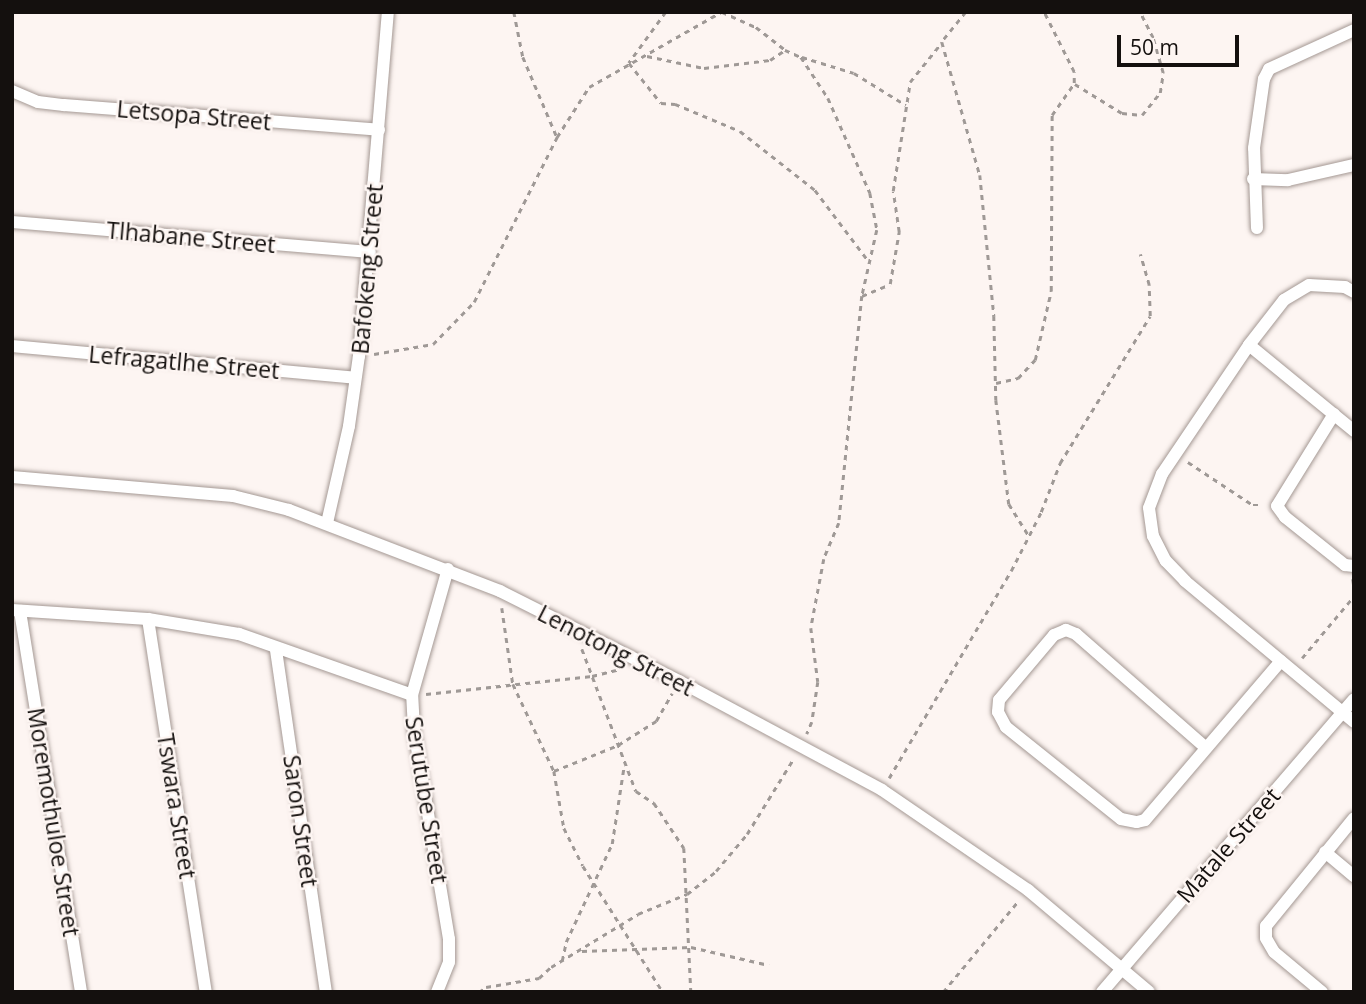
<!DOCTYPE html>
<style>
body{margin:0}
#map{position:relative;width:1366px;height:1004px;overflow:hidden;background:#fdf5f2;font-family:"Open Sans",sans-serif}
div>[style]{position:absolute}
[style*='--x']{left:calc(var(--x)*1px);top:calc(var(--y)*1px);width:calc(var(--w)*1px);rotate:calc(var(--a)*1deg)}
.path>*{height:2.5px;margin-top:-1.25px;transform-origin:0;background:repeating-linear-gradient(90deg,#9f9996 0 5px,transparent 0 10px)}
.roads{filter:drop-shadow(0 0 2px #a49893) drop-shadow(0 0 2px #a49893)}
.minor>*{height:12px;margin:-6px;padding:0 6px;transform-origin:6px;border-radius:6px;background:#fff}
span{translate:-50% -50%;white-space:nowrap;text-align:center;line-height:1.15;-webkit-text-stroke:5px #fdf5f2;paint-order:stroke}
.street-label{font-size:23px;color:#14100e}
.frame{position:absolute;inset:0;border:14px solid #14100e;pointer-events:none}
.scale{position:absolute;left:1117px;top:35px;width:122px;height:32px;box-sizing:border-box;border:4px solid #14100e;border-top:0;padding-left:9px;font-size:21px;line-height:24px;white-space:nowrap;color:#14100e;-webkit-text-stroke:5px #fdf5f2;paint-order:stroke}
</style>
<div id="map">
<div class="path">
<i style="--x:514;--y:12;--w:46;--a:78.7"></i>
<i style="--x:523;--y:57;--w:87;--a:67"></i>
<i style="--x:666;--y:12;--w:63;--a:126"></i>
<i style="--x:629;--y:63;--w:51;--a:51.3"></i>
<i style="--x:661;--y:103;--w:14;--a:4"></i>
<i style="--x:675;--y:104;--w:70;--a:22.6"></i>
<i style="--x:740;--y:131;--w:95;--a:38.2"></i>
<i style="--x:815;--y:190;--w:91;--a:53"></i>
<i style="--x:722;--y:12;--w:37;--a:24"></i>
<i style="--x:756;--y:27;--w:37;--a:38"></i>
<i style="--x:785;--y:50;--w:17;--a:24"></i>
<i style="--x:801;--y:57;--w:49;--a:56.6"></i>
<i style="--x:828;--y:98;--w:104;--a:66.1"></i>
<i style="--x:870;--y:193;--w:38;--a:79"></i>
<i style="--x:877;--y:230;--w:68;--a:102.8"></i>
<i style="--x:862;--y:296;--w:228;--a:95.8"></i>
<i style="--x:839;--y:523;--w:39;--a:113"></i>
<i style="--x:824;--y:559;--w:70;--a:100.7"></i>
<i style="--x:811;--y:628;--w:54;--a:82.6"></i>
<i style="--x:818;--y:682;--w:40;--a:98.5"></i>
<i style="--x:812;--y:722;--w:13;--a:113"></i>
<i style="--x:966;--y:12;--w:38;--a:129"></i>
<i style="--x:942;--y:42;--w:138;--a:74.1"></i>
<i style="--x:980;--y:175;--w:142;--a:84.3"></i>
<i style="--x:994;--y:316;--w:84;--a:88.6"></i>
<i style="--x:996;--y:400;--w:105;--a:82.9"></i>
<i style="--x:1009;--y:504;--w:36;--a:58"></i>
<i style="--x:647;--y:56;--w:58;--a:11.9"></i>
<i style="--x:704;--y:68;--w:66;--a:-6.9"></i>
<i style="--x:770;--y:60;--w:18;--a:-34"></i>
<i style="--x:802;--y:57;--w:54;--a:17.1"></i>
<i style="--x:854;--y:73;--w:61;--a:31.6"></i>
<i style="--x:1075;--y:84;--w:55;--a:31.7"></i>
<i style="--x:1122;--y:113;--w:20;--a:6"></i>
<i style="--x:1142;--y:115;--w:28;--a:-51"></i>
<i style="--x:1160;--y:93;--w:20;--a:-81"></i>
<i style="--x:1163;--y:73;--w:36;--a:-106"></i>
<i style="--x:1153;--y:38;--w:29;--a:-117"></i>
<i style="--x:862;--y:296;--w:30;--a:-23"></i>
<i style="--x:890;--y:284;--w:53;--a:-80.2"></i>
<i style="--x:899;--y:232;--w:41;--a:-98.3"></i>
<i style="--x:893;--y:191;--w:110;--a:-81.1"></i>
<i style="--x:910;--y:82;--w:51;--a:-51.3"></i>
<i style="--x:374;--y:354;--w:60;--a:-9.6"></i>
<i style="--x:433;--y:344;--w:59;--a:-45.7"></i>
<i style="--x:474;--y:302;--w:185;--a:-63.3"></i>
<i style="--x:557;--y:137;--w:59;--a:-57.4"></i>
<i style="--x:589;--y:87;--w:152;--a:-29.6"></i>
<i style="--x:996;--y:383;--w:23;--a:-13"></i>
<i style="--x:1018;--y:378;--w:25;--a:-47"></i>
<i style="--x:1035;--y:360;--w:71;--a:-76.9"></i>
<i style="--x:1051;--y:291;--w:176;--a:-89.7"></i>
<i style="--x:1052;--y:115;--w:39;--a:-55"></i>
<i style="--x:1074;--y:83;--w:11;--a:-90"></i>
<i style="--x:1074;--y:72;--w:67;--a:-116.6"></i>
<i style="--x:1188;--y:462;--w:78;--a:33.5"></i>
<i style="--x:1253;--y:505;--w:10;--a:0"></i>
<i style="--x:1353;--y:579;--w:7;--a:82"></i>
<i style="--x:502;--y:608;--w:77;--a:81.8"></i>
<i style="--x:513;--y:684;--w:96;--a:64.8"></i>
<i style="--x:554;--y:771;--w:58;--a:80"></i>
<i style="--x:564;--y:828;--w:42;--a:63.4"></i>
<i style="--x:583;--y:866;--w:149;--a:57.6"></i>
<i style="--x:582;--y:649;--w:152;--a:69.2"></i>
<i style="--x:636;--y:791;--w:22;--a:34"></i>
<i style="--x:654;--y:803;--w:54;--a:56.3"></i>
<i style="--x:684;--y:848;--w:144;--a:87.2"></i>
<i style="--x:1302;--y:658;--w:81;--a:-50"></i>
<i style="--x:426;--y:694;--w:167;--a:-6.2"></i>
<i style="--x:592;--y:676;--w:29;--a:-14"></i>
<i style="--x:554;--y:771;--w:69;--a:-22.1"></i>
<i style="--x:618;--y:745;--w:45;--a:-32.3"></i>
<i style="--x:656;--y:721;--w:32;--a:-60"></i>
<i style="--x:889;--y:778;--w:240;--a:-59.5"></i>
<i style="--x:1011;--y:571;--w:66;--a:-63"></i>
<i style="--x:1041;--y:512;--w:53;--a:-68.8"></i>
<i style="--x:1060;--y:463;--w:172;--a:-58.5"></i>
<i style="--x:1150;--y:316;--w:31;--a:-92"></i>
<i style="--x:1149;--y:285;--w:32;--a:-106"></i>
<i style="--x:582;--y:951;--w:109;--a:-2.1"></i>
<i style="--x:691;--y:947;--w:80;--a:13"></i>
<i style="--x:562;--y:961;--w:19;--a:-78"></i>
<i style="--x:566;--y:942;--w:108;--a:-64.9"></i>
<i style="--x:612;--y:844;--w:79;--a:-81.3"></i>
<i style="--x:479;--y:992;--w:9;--a:-36"></i>
<i style="--x:486;--y:987;--w:54;--a:-9.6"></i>
<i style="--x:539;--y:978;--w:16;--a:-43"></i>
<i style="--x:551;--y:967;--w:102;--a:-31.3"></i>
<i style="--x:638;--y:914;--w:53;--a:-22.2"></i>
<i style="--x:687;--y:894;--w:37;--a:-38"></i>
<i style="--x:716;--y:871;--w:48;--a:-50"></i>
<i style="--x:747;--y:834;--w:89;--a:-58.3"></i>
<i style="--x:943;--y:992;--w:119;--a:-50.4"></i>
</div>
<div class="roads">
<div class="minor">
<i style="--x:12;--y:91;--w:28;--a:23"></i>
<i style="--x:38;--y:102;--w:26;--a:7"></i>
<i style="--x:64;--y:105;--w:316;--a:4.5"></i>
<i style="--x:1253;--y:179;--w:35;--a:2"></i>
<i style="--x:1288;--y:180;--w:68;--a:-12.8"></i>
<i style="--x:12;--y:222;--w:359;--a:4.8"></i>
<i style="--x:1257;--y:228;--w:80;--a:-92.1"></i>
<i style="--x:1254;--y:148;--w:70;--a:-81.8"></i>
<i style="--x:1264;--y:79;--w:11;--a:-63"></i>
<i style="--x:1269;--y:69;--w:94;--a:-24.6"></i>
<i style="--x:1354;--y:292;--w:10;--a:-151"></i>
<i style="--x:1345;--y:287;--w:36;--a:-177"></i>
<i style="--x:1309;--y:285;--w:29;--a:149"></i>
<i style="--x:1284;--y:300;--w:57;--a:127.9"></i>
<i style="--x:1249;--y:345;--w:156;--a:124"></i>
<i style="--x:1162;--y:474;--w:36;--a:111"></i>
<i style="--x:1149;--y:508;--w:28;--a:82"></i>
<i style="--x:1153;--y:536;--w:28;--a:63"></i>
<i style="--x:1166;--y:561;--w:28;--a:46"></i>
<i style="--x:1185;--y:581;--w:220;--a:39.8"></i>
<i style="--x:1249;--y:345;--w:136;--a:39.3"></i>
<i style="--x:12;--y:346;--w:344;--a:5.3"></i>
<i style="--x:1334;--y:414;--w:108;--a:121.8"></i>
<i style="--x:1277;--y:506;--w:14;--a:54"></i>
<i style="--x:1285;--y:517;--w:77;--a:38.7"></i>
<i style="--x:1345;--y:565;--w:9;--a:6"></i>
<i style="--x:12;--y:477;--w:222;--a:4.9"></i>
<i style="--x:233;--y:496;--w:58;--a:14"></i>
<i style="--x:289;--y:510;--w:226;--a:21"></i>
<i style="--x:500;--y:591;--w:200;--a:26.7"></i>
<i style="--x:679;--y:681;--w:230;--a:28.2"></i>
<i style="--x:882;--y:790;--w:177;--a:34.4"></i>
<i style="--x:1028;--y:890;--w:158;--a:40.1"></i>
<i style="--x:327;--y:523;--w:99;--a:-77.2"></i>
<i style="--x:349;--y:426;--w:71;--a:-81.9"></i>
<i style="--x:359;--y:356;--w:345;--a:-85.2"></i>
<i style="--x:12;--y:610;--w:136;--a:3.8"></i>
<i style="--x:148;--y:619;--w:92;--a:9.4"></i>
<i style="--x:239;--y:634;--w:183;--a:19.4"></i>
<i style="--x:20;--y:611;--w:386;--a:80.9"></i>
<i style="--x:148;--y:619;--w:377;--a:81.2"></i>
<i style="--x:276;--y:650;--w:346;--a:81.7"></i>
<i style="--x:1205;--y:747;--w:171;--a:-138.8"></i>
<i style="--x:1076;--y:634;--w:11;--a:-158"></i>
<i style="--x:1066;--y:630;--w:13;--a:157"></i>
<i style="--x:1054;--y:635;--w:85;--a:130.2"></i>
<i style="--x:999;--y:700;--w:12;--a:95"></i>
<i style="--x:998;--y:712;--w:17;--a:62"></i>
<i style="--x:1006;--y:727;--w:147;--a:38.7"></i>
<i style="--x:1121;--y:819;--w:16;--a:11"></i>
<i style="--x:1137;--y:822;--w:8;--a:-14"></i>
<i style="--x:1145;--y:820;--w:209;--a:-49.5"></i>
<i style="--x:1325;--y:852;--w:38;--a:40"></i>
<i style="--x:437;--y:992;--w:32;--a:-68"></i>
<i style="--x:449;--y:962;--w:23;--a:-90"></i>
<i style="--x:449;--y:939;--w:212;--a:-99.5"></i>
<i style="--x:414;--y:730;--w:35;--a:-93"></i>
<i style="--x:412;--y:695;--w:131;--a:-74.1"></i>
<i style="--x:1102;--y:992;--w:386;--a:-49.3"></i>
<i style="--x:1322;--y:992;--w:62;--a:-140.2"></i>
<i style="--x:1274;--y:952;--w:16;--a:-120"></i>
<i style="--x:1266;--y:938;--w:12;--a:-90"></i>
<i style="--x:1266;--y:926;--w:139;--a:-50.8"></i>
</div>
</div>
<div class="street-label">
<span style="left:194px;top:115px;rotate:5deg">Letsopa Street</span>
<span style="left:191px;top:237px;rotate:5deg">Tlhabane Street</span>
<span style="left:367px;top:269px;rotate:-85deg">Bafokeng Street</span>
<span style="left:184px;top:362px;rotate:5deg">Lefragatlhe Street</span>
<span style="left:616px;top:650px;rotate:27deg">Lenotong Street</span>
<span style="left:427px;top:800px;rotate:81deg">Serutube Street</span>
<span style="left:177px;top:806px;rotate:81deg">Tswara Street</span>
<span style="left:301px;top:821px;rotate:82deg">Saron Street</span>
<span style="left:54px;top:822px;rotate:81deg">Moremothuloe Street</span>
<span style="left:1228px;top:845px;rotate:-49deg">Matale Street</span>
</div>
<div class="frame"></div>
<div class="scale">50 m</div>
</div>
